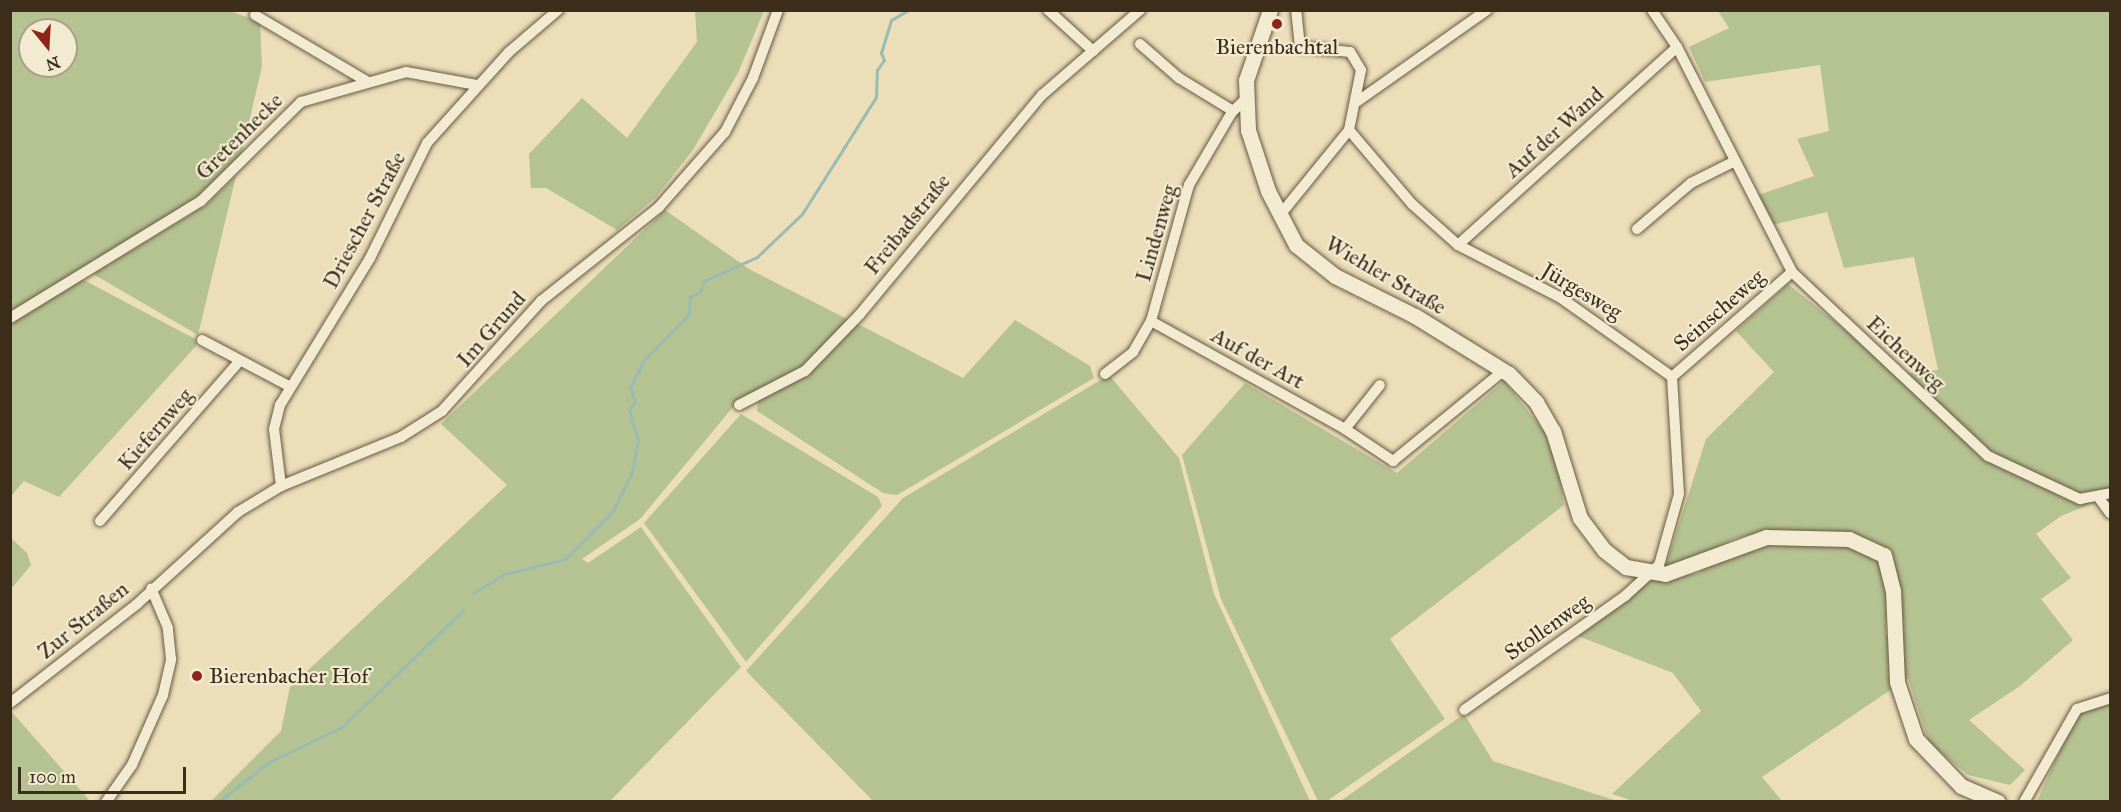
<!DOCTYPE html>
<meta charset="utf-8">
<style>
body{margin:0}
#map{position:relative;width:2121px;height:812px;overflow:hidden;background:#ecdeb9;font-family:"IM FELL Great Primer",serif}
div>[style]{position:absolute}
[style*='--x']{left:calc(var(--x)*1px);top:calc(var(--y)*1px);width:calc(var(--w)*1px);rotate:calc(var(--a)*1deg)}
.green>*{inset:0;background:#b5c291}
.stream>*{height:3px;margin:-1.5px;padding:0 1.5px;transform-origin:1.5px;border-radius:1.5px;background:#99bcb2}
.roads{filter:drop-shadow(0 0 2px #675942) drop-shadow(0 0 2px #675942)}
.street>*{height:10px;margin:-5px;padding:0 5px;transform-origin:5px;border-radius:5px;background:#f3ead2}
.secondary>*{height:15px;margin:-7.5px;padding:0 7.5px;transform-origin:7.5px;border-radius:7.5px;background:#f3ead2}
.dots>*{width:16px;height:16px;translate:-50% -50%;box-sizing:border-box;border:3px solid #f3ead2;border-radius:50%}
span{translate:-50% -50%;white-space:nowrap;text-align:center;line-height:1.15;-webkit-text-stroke:4.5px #f3ead2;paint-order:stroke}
.poi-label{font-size:22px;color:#3b2d1a}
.left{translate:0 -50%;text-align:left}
.street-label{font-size:22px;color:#3b2d1a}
.frame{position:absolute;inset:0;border:12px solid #3b2d1a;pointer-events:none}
.north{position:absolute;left:18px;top:18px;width:60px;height:60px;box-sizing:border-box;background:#f3ead2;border:2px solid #a99e88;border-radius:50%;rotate:162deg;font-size:16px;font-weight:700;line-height:24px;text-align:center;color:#3b2d1a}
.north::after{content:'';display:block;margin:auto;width:21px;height:27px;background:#8f2418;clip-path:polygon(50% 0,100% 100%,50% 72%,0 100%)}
.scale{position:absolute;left:18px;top:767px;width:168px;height:27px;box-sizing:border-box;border:3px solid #3b2d1a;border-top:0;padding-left:8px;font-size:18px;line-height:21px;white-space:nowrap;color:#3b2d1a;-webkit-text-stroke:4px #f3ead2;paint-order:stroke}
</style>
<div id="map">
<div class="green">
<i style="clip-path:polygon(evenodd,10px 11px,230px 11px,260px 22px,262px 66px,241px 157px,189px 204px,10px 314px,10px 11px,30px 30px,66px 30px,66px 66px,30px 66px,30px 30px)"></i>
<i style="clip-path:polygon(695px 11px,764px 11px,738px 73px,693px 150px,656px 197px,617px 230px,546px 188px,531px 188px,529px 154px,582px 98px,627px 138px,697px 42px)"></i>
<i style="clip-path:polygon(1718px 11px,2110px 11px,2110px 496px,2061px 516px,2036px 534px,2071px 578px,2041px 599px,2073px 640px,2020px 686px,1969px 720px,2025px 770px,2010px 785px,1968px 775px,1929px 743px,1908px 678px,1762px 777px,1782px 801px,1633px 801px,1612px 794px,1701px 711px,1673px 673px,1578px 636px,1651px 579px,1696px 574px,1737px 549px,1766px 541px,1857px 546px,1877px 558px,1887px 587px,1886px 635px,1895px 636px,1886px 550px,1873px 542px,1849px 535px,1765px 532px,1735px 538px,1688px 563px,1665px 568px,1706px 439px,1774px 372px,1736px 331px,1788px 284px,1900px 374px,1938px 370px,1914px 257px,1844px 268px,1827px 212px,1767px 226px,1755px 196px,1814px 176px,1797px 139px,1829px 131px,1820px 65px,1705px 82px,1689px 47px,1729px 28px)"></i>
<i style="clip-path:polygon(236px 176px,198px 335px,93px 274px,206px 205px)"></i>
<i style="clip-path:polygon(665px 210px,749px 269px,849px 320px,799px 369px,733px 407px,640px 519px,582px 559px,588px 563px,641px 527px,741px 667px,610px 801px,210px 802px,281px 731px,290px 687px,507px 485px,441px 424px)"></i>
<i style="clip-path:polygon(82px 279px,197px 340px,196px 346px,59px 497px,24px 481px,11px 496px,11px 321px)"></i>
<i style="clip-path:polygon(1015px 320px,1090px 366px,1094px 378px,897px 495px,883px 493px,757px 411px,758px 400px,856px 323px,963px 378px)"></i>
<i style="clip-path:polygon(1109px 375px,1179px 458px,1214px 594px,1310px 801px,873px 801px,746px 671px,903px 498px)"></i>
<i style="clip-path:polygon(1504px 381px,1544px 431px,1558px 467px,1564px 505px,1390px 639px,1445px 719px,1327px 801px,1318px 801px,1221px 599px,1182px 455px,1245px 383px,1397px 473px)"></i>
<i style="clip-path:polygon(741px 414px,878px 497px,882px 506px,746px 662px,644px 523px)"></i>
<i style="clip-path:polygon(11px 538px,27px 553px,31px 565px,11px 589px)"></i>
<i style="clip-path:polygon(2110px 701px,2110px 801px,2037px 801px,2078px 711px)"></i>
<i style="clip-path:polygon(11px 711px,90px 801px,11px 801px)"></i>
<i style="clip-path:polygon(1464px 714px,1493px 761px,1617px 801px,1339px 802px)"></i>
</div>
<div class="stream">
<i style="--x:473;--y:593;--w:37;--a:-31"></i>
<i style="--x:505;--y:574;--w:62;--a:-14"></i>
<i style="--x:565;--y:559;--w:68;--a:-45"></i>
<i style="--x:613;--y:511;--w:43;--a:-64"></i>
<i style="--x:632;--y:472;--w:33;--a:-79"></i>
<i style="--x:638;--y:440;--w:31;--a:-107"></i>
<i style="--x:629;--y:410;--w:11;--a:-56"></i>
<i style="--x:635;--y:401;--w:14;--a:-111"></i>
<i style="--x:630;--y:388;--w:30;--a:-64"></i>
<i style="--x:643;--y:361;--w:66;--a:-45.6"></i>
<i style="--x:689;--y:314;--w:17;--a:-87"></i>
<i style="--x:690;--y:297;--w:11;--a:-27"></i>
<i style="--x:700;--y:292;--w:12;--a:-70"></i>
<i style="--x:704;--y:281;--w:58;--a:-24.4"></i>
<i style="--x:757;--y:257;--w:62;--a:-43.7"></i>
<i style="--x:802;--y:214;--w:138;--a:-57.7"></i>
<i style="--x:876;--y:97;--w:27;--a:-88"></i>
<i style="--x:877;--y:70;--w:12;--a:-55"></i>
<i style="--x:884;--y:60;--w:8;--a:-113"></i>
<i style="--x:881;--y:53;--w:34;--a:-73"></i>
<i style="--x:891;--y:20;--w:20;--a:-30"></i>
<i style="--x:218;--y:802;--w:65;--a:-38.1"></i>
<i style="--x:269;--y:762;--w:81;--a:-25.6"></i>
<i style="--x:342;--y:727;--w:168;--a:-44"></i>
</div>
<div class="roads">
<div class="street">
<i style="--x:1048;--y:10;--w:61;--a:42.3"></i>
<i style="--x:1652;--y:10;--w:45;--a:56"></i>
<i style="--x:1677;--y:47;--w:253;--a:62.9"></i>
<i style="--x:1792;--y:272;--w:269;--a:43.2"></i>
<i style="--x:1988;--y:456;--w:102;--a:25.1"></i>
<i style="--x:2080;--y:499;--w:31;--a:-11"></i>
<i style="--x:255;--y:15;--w:129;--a:30.7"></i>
<i style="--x:1140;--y:44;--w:52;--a:41.1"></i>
<i style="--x:1179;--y:78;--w:63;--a:31.4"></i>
<i style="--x:1358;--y:101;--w:158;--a:-35.2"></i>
<i style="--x:1349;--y:130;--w:97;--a:49.6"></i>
<i style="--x:1412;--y:204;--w:62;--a:41.7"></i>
<i style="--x:1458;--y:245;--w:116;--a:27.2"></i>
<i style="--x:1561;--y:298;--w:136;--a:35.4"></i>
<i style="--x:1672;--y:377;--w:117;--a:86.6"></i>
<i style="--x:1679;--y:494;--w:74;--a:105.7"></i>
<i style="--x:1659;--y:565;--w:46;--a:137.6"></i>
<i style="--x:1625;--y:596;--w:197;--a:144.7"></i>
<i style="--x:1280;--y:215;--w:109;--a:-50.9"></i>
<i style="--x:1349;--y:130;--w:61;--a:-78.7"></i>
<i style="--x:1361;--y:70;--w:21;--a:-121"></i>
<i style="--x:1350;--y:52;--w:50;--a:-174.3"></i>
<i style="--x:1300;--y:47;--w:37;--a:-96"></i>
<i style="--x:1637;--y:229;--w:71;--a:-40.4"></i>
<i style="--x:1691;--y:183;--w:47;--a:-26.6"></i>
<i style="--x:1458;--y:245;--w:295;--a:-42.1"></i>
<i style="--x:10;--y:318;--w:224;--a:-31.5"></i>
<i style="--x:201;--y:201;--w:141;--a:-44.7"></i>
<i style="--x:301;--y:102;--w:109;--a:-15.9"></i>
<i style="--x:406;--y:72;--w:72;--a:10.4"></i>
<i style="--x:1151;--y:321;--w:222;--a:29.1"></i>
<i style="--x:1345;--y:429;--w:56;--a:-51.5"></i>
<i style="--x:202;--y:340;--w:98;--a:27.9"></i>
<i style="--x:1105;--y:374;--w:36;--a:-38"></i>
<i style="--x:1133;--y:352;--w:36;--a:-60"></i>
<i style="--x:1151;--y:321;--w:141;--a:-74.4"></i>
<i style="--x:1189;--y:185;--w:85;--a:-59.5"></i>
<i style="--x:1232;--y:112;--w:18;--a:-43"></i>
<i style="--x:1672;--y:377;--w:159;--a:-41.2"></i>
<i style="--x:739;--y:405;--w:74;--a:-27.3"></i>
<i style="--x:805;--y:371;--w:79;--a:-46"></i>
<i style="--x:860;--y:314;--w:285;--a:-50.3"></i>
<i style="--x:1042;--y:95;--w:130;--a:-40.9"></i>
<i style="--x:1345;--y:429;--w:58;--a:33.7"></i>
<i style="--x:1393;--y:461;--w:144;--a:-39.3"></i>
<i style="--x:281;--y:486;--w:57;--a:-97"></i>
<i style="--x:274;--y:429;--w:25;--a:-76"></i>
<i style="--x:280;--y:405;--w:172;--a:-58.5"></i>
<i style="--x:370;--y:258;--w:128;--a:-63.6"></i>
<i style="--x:427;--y:143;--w:122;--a:-48"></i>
<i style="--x:509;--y:52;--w:65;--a:-40.6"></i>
<i style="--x:2099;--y:498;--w:19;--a:54"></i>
<i style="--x:100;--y:521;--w:210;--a:-48.9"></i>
<i style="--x:10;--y:703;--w:161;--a:-37.9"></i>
<i style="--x:137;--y:604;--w:137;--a:-42.3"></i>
<i style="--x:238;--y:512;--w:50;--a:-31.2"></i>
<i style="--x:281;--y:486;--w:130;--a:-22.2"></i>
<i style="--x:401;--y:437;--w:49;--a:-32.4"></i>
<i style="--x:442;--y:411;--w:148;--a:-48"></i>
<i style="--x:541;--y:301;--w:151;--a:-38.5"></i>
<i style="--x:659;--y:207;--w:100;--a:-48.7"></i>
<i style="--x:725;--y:132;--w:61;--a:-62.6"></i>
<i style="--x:753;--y:78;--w:72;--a:-69.8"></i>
<i style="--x:106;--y:802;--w:45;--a:-54.9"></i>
<i style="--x:132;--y:765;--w:77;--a:-66.1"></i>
<i style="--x:163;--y:695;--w:37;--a:-77"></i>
<i style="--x:171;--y:659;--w:31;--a:-96"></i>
<i style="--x:168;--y:628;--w:43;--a:-113"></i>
<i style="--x:2024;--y:802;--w:107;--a:-60.3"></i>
<i style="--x:2077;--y:709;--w:35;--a:-18"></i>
</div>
<div class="secondary">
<i style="--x:1270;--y:10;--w:74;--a:108.9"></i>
<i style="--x:1246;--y:80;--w:50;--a:87.7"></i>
<i style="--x:1248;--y:130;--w:64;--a:71.8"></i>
<i style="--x:1268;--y:191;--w:61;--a:62.6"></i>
<i style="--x:1296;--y:245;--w:50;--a:38.5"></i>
<i style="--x:1335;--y:276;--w:89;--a:26.6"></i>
<i style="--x:1415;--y:316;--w:110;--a:31.7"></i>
<i style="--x:1509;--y:374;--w:39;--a:46"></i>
<i style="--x:1536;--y:402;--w:34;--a:60"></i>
<i style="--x:1553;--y:431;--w:91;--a:72.8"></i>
<i style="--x:1580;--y:518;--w:40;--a:53"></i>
<i style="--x:1604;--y:550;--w:28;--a:38"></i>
<i style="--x:1626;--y:567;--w:40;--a:10"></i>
<i style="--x:1665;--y:574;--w:108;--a:-20.1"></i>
<i style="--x:1766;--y:537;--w:83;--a:1.4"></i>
<i style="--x:1849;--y:539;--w:38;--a:25"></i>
<i style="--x:1884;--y:555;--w:36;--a:76"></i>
<i style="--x:1893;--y:590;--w:92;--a:87.5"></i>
<i style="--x:1897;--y:682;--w:60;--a:71.6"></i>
<i style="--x:1916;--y:739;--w:65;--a:46.2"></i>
<i style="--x:1961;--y:786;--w:40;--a:23.4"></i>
</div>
</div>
<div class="dots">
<i style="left:1277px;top:24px;background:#8f2418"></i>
<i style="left:197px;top:676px;background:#8f2418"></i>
</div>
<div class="poi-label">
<span style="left:1277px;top:47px">Bierenbachtal</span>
<span class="left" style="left:209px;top:676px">Bierenbacher Hof</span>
</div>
<div class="street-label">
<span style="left:1554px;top:132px;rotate:-42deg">Auf der Wand</span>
<span style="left:239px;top:136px;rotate:-45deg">Gretenhecke</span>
<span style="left:364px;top:220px;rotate:-62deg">Driescher Straße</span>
<span style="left:907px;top:224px;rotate:-51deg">Freibadstraße</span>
<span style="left:1156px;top:233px;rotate:-74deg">Lindenweg</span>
<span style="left:1386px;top:275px;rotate:30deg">Wiehler Straße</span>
<span style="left:1582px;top:291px;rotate:31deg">Jürgesweg</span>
<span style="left:1719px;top:310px;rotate:-41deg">Seinscheweg</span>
<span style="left:491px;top:329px;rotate:-49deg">Im Grund</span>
<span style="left:1906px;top:353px;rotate:43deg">Eichenweg</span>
<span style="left:1258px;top:358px;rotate:29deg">Auf der Art</span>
<span style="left:155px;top:429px;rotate:-49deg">Kiefernweg</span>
<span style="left:83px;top:620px;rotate:-39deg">Zur Straßen</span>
<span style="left:1547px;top:627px;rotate:-35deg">Stollenweg</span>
</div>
<div class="frame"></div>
<div class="north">N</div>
<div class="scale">100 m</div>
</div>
